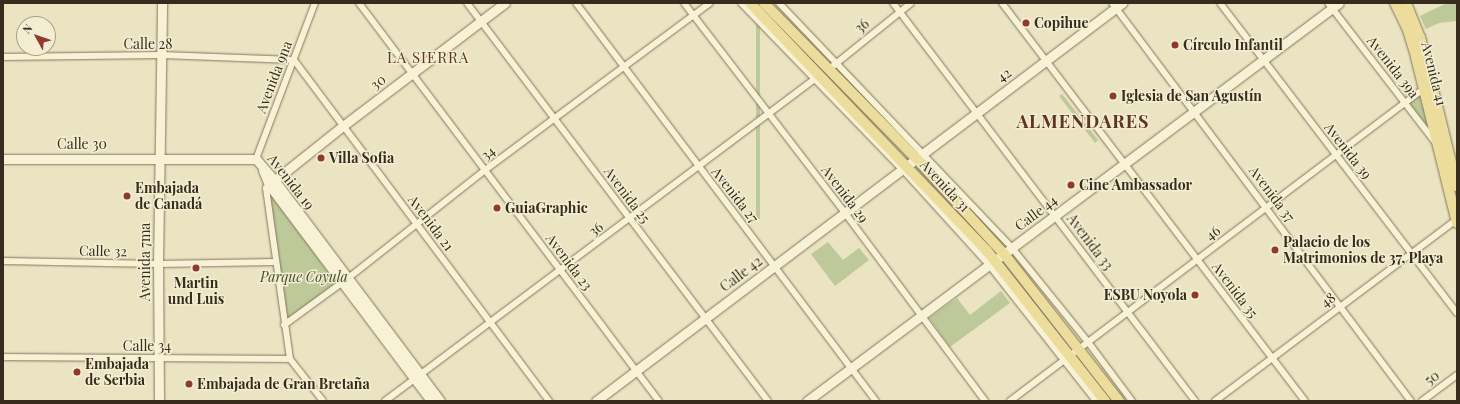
<!DOCTYPE html>
<meta charset="utf-8">
<style>
body{margin:0}
#map{position:relative;width:1460px;height:404px;overflow:hidden;background:#ebe4c3;font-family:"Playfair Display",serif}
div>[style]{position:absolute}
[style*='--x']{left:calc(var(--x)*1px);top:calc(var(--y)*1px);width:calc(var(--w)*1px);rotate:calc(var(--a)*1deg)}
.green>*{inset:0;background:#bdc998;transform-origin:0 0}
.roads{filter:drop-shadow(0 0 1px #84765b) drop-shadow(0 0 1px #84765b)}
.street>*{height:6px;margin:-3px;padding:0 3px;transform-origin:3px;border-radius:3px;background:#f7f1d6}
.secondary>*{height:9px;margin:-4.5px;padding:0 4.5px;transform-origin:4.5px;border-radius:4.5px;background:#f7f1d6}
.primary>*{height:10px;margin:-5px;padding:0 5px;transform-origin:5px;border-radius:5px;background:#eddd9d}
.dots>*{width:11px;height:11px;translate:-50% -50%;box-sizing:border-box;border:2px solid #f3eed2;border-radius:50%}
span{translate:-50% -50%;white-space:nowrap;text-align:center;line-height:1.15;-webkit-text-stroke:3px #f3eed2;paint-order:stroke}
.poi-label{font-size:14px;color:#352c1e;font-weight:700}
.left{translate:0 -50%;text-align:left}
.right{translate:-100% -50%;text-align:right}
.street-label{font-size:14px;color:#352c1e}
.park-label{font-size:14px;color:#415026;font-style:italic}
.neighbourhood-label{font-size:15px;color:#5f3520;letter-spacing:1px}
.district-label{font-size:18px;color:#5f3520;font-weight:700;letter-spacing:1px}
.frame{position:absolute;inset:0;border:4px solid #352c1e;pointer-events:none}
.north{position:absolute;left:16px;top:16px;width:40px;height:40px;box-sizing:border-box;background:#f3eed2;border:1px solid #a7a08a;border-radius:50%;rotate:310deg;font-size:11px;font-weight:700;line-height:16px;text-align:center;color:#352c1e}
.north::after{content:'';display:block;margin:auto;width:14px;height:18px;background:#903a2e;clip-path:polygon(50% 0,100% 100%,50% 72%,0 100%)}
</style>
<div id="map">
<div class="green">
<i style="left:756px;top:3px;width:4px;height:216px"></i>
<i style="clip-path:polygon(1447px 3px,1457px 3px,1457px 21px,1439px 23px,1426px 29px,1420px 16px)"></i>
<i style="clip-path:polygon(1423px 89px,1438px 146px,1406px 102px)"></i>
<i style="clip-path:polygon(1062px 94px,1098px 140px,1095px 143px,1059px 96px)"></i>
<i style="left:917px;top:167px;width:114px;height:2px;rotate:47deg"></i>
<i style="clip-path:polygon(272px 196px,337px 283px,287px 321px,269px 197px)"></i>
<i style="clip-path:polygon(828px 242px,843px 260px,859px 248px,869px 260px,835px 286px,811px 254px)"></i>
<i style="clip-path:polygon(1001px 291px,1010px 303px,950px 347px,929px 318px,957px 298px,970px 315px)"></i>
</div>
<div class="roads">
<div class="street">
<i style="--x:359;--y:3;--w:498;--a:53"></i>
<i style="--x:467;--y:3;--w:499;--a:52.9"></i>
<i style="--x:576;--y:3;--w:498;--a:53"></i>
<i style="--x:684;--y:3;--w:265;--a:52.5"></i>
<i style="--x:845;--y:213;--w:234;--a:53.3"></i>
<i style="--x:741;--y:3;--w:233;--a:45.9"></i>
<i style="--x:903;--y:170;--w:128;--a:47.8"></i>
<i style="--x:989;--y:265;--w:173;--a:51.8"></i>
<i style="--x:779;--y:3;--w:338;--a:46.4"></i>
<i style="--x:1012;--y:248;--w:121;--a:51"></i>
<i style="--x:1088;--y:342;--w:74;--a:53.3"></i>
<i style="--x:893;--y:3;--w:500;--a:52.8"></i>
<i style="--x:1002;--y:3;--w:500;--a:52.72"></i>
<i style="--x:1112;--y:3;--w:498;--a:53.1"></i>
<i style="--x:1220;--y:3;--w:390;--a:52.6"></i>
<i style="--x:1328;--y:3;--w:175;--a:52.4"></i>
<i style="--x:3;--y:57;--w:159;--a:-0.7"></i>
<i style="--x:162;--y:55;--w:132;--a:2.2"></i>
<i style="--x:294;--y:60;--w:426;--a:53.2"></i>
<i style="--x:833;--y:66;--w:100;--a:-38.9"></i>
<i style="--x:256;--y:159;--w:167;--a:-69.3"></i>
<i style="--x:269;--y:185;--w:4;--a:135"></i>
<i style="--x:266;--y:188;--w:173;--a:82"></i>
<i style="--x:290;--y:359;--w:53;--a:51.8"></i>
<i style="--x:3;--y:261;--w:155;--a:1.1"></i>
<i style="--x:158;--y:264;--w:117;--a:-1"></i>
<i style="--x:284;--y:325;--w:78;--a:-36.1"></i>
<i style="--x:347;--y:279;--w:176;--a:-38.3"></i>
<i style="--x:485;--y:170;--w:280;--a:-36.6"></i>
<i style="--x:3;--y:357;--w:287;--a:0.4"></i>
<i style="--x:385;--y:401;--w:544;--a:-36.85"></i>
<i style="--x:1010;--y:401;--w:521;--a:-37.05"></i>
<i style="--x:1215;--y:401;--w:301;--a:-36.9"></i>
<i style="--x:1422;--y:401;--w:44;--a:-36.6"></i>
</div>
<div class="secondary">
<i style="--x:3;--y:159;--w:253;--a:0"></i>
<i style="--x:256;--y:159;--w:29;--a:49"></i>
<i style="--x:275;--y:181;--w:275;--a:53.1"></i>
<i style="--x:263;--y:170;--w:16;--a:68"></i>
<i style="--x:269;--y:185;--w:270;--a:53.1"></i>
<i style="--x:270;--y:184;--w:95;--a:-38.6"></i>
<i style="--x:344;--y:125;--w:202;--a:-37.2"></i>
<i style="--x:159;--y:401;--w:137;--a:-90.4"></i>
<i style="--x:158;--y:264;--w:261;--a:-89.1"></i>
<i style="--x:596;--y:401;--w:660;--a:-37.11"></i>
<i style="--x:807;--y:401;--w:664;--a:-36.8"></i>
</div>
<div class="primary">
<i style="--x:750;--y:3;--w:343;--a:46.3"></i>
<i style="--x:987;--y:251;--w:191;--a:51.8"></i>
<i style="--x:764;--y:3;--w:219;--a:45.6"></i>
<i style="--x:917;--y:159;--w:129;--a:47.5"></i>
<i style="--x:1004;--y:254;--w:187;--a:52"></i>
<i style="--x:1395;--y:3;--w:30;--a:64"></i>
<i style="--x:1408;--y:30;--w:28;--a:73"></i>
<i style="--x:1416;--y:57;--w:171;--a:76.1"></i>
<i style="--x:1406;--y:3;--w:37;--a:68"></i>
<i style="--x:1420;--y:37;--w:154;--a:76.1"></i>
</div>
</div>
<div class="dots">
<i style="left:1026px;top:23px;background:#903a2e"></i>
<i style="left:1175px;top:45px;background:#903a2e"></i>
<i style="left:1113px;top:96px;background:#903a2e"></i>
<i style="left:321px;top:158px;background:#903a2e"></i>
<i style="left:1071px;top:185px;background:#903a2e"></i>
<i style="left:127px;top:196px;background:#903a2e"></i>
<i style="left:497px;top:208px;background:#903a2e"></i>
<i style="left:1275px;top:250px;background:#903a2e"></i>
<i style="left:196px;top:268px;background:#903a2e"></i>
<i style="left:1195px;top:295px;background:#903a2e"></i>
<i style="left:77px;top:372px;background:#903a2e"></i>
<i style="left:189px;top:384px;background:#903a2e"></i>
</div>
<div class="poi-label">
<span class="left" style="left:1034px;top:23px">Copihue</span>
<span class="left" style="left:1183px;top:45px">Círculo Infantil</span>
<span class="left" style="left:1121px;top:96px">Iglesia de San Agustín</span>
<span class="left" style="left:329px;top:158px">Villa Sofia</span>
<span class="left" style="left:1079px;top:185px">Cine Ambassador</span>
<span class="left" style="left:135px;top:196px">Embajada<br>de Canadá</span>
<span class="left" style="left:505px;top:208px">GuiaGraphic</span>
<span class="left" style="left:1283px;top:250px">Palacio de los<br>Matrimonios de 37, Playa</span>
<span style="left:196px;top:291px">Martin<br>und Luis</span>
<span class="right" style="left:1187px;top:295px">ESBU Noyola</span>
<span class="left" style="left:85px;top:372px">Embajada<br>de Serbia</span>
<span class="left" style="left:197px;top:384px">Embajada de Gran Bretaña</span>
</div>
<div class="street-label">
<span style="left:862px;top:26px;rotate:-39deg">36</span>
<span style="left:148px;top:44px">Calle 28</span>
<span style="left:1393px;top:67px;rotate:52deg">Avenida 39a</span>
<span style="left:1434px;top:74px;rotate:76deg">Avenida 41</span>
<span style="left:1004px;top:75px;rotate:-37deg">42</span>
<span style="left:274px;top:77px;rotate:-69deg">Avenida 9na</span>
<span style="left:378px;top:82px;rotate:-37deg">30</span>
<span style="left:82px;top:144px">Calle 30</span>
<span style="left:1348px;top:151px;rotate:52deg">Avenida 39</span>
<span style="left:488px;top:153px;rotate:-37deg">34</span>
<span style="left:291px;top:182px;rotate:52deg">Avenida 19</span>
<span style="left:945px;top:186px;rotate:47deg">Avenida 31</span>
<span style="left:845px;top:194px;rotate:53deg">Avenida 29</span>
<span style="left:1272px;top:194px;rotate:53deg">Avenida 37</span>
<span style="left:627px;top:195px;rotate:53deg">Avenida 25</span>
<span style="left:735px;top:195px;rotate:52deg">Avenida 27</span>
<span style="left:1036px;top:213px;rotate:-37deg">Calle 44</span>
<span style="left:431px;top:223px;rotate:53deg">Avenida 21</span>
<span style="left:596px;top:229px;rotate:-37deg">36</span>
<span style="left:1213px;top:233px;rotate:-37deg">46</span>
<span style="left:1090px;top:242px;rotate:53deg">Avenida 33</span>
<span style="left:103px;top:251px;rotate:1deg">Calle 32</span>
<span style="left:145px;top:262px;rotate:-90deg">Avenida 7ma</span>
<span style="left:569px;top:262px;rotate:53deg">Avenida 23</span>
<span style="left:741px;top:274px;rotate:-37deg">Calle 42</span>
<span style="left:1235px;top:290px;rotate:53deg">Avenida 35</span>
<span style="left:1328px;top:300px;rotate:-37deg">48</span>
<span style="left:147px;top:346px">Calle 34</span>
<span style="left:1432px;top:378px;rotate:-37deg">50</span>
</div>
<div class="park-label">
<span style="left:304px;top:277px">Parque Coyula</span>
</div>
<div class="neighbourhood-label">
<span style="left:428px;top:58px">LA SIERRA</span>
</div>
<div class="district-label">
<span style="left:1083px;top:121px">ALMENDARES</span>
</div>
<div class="frame"></div>
<div class="north">N</div>
</div>
